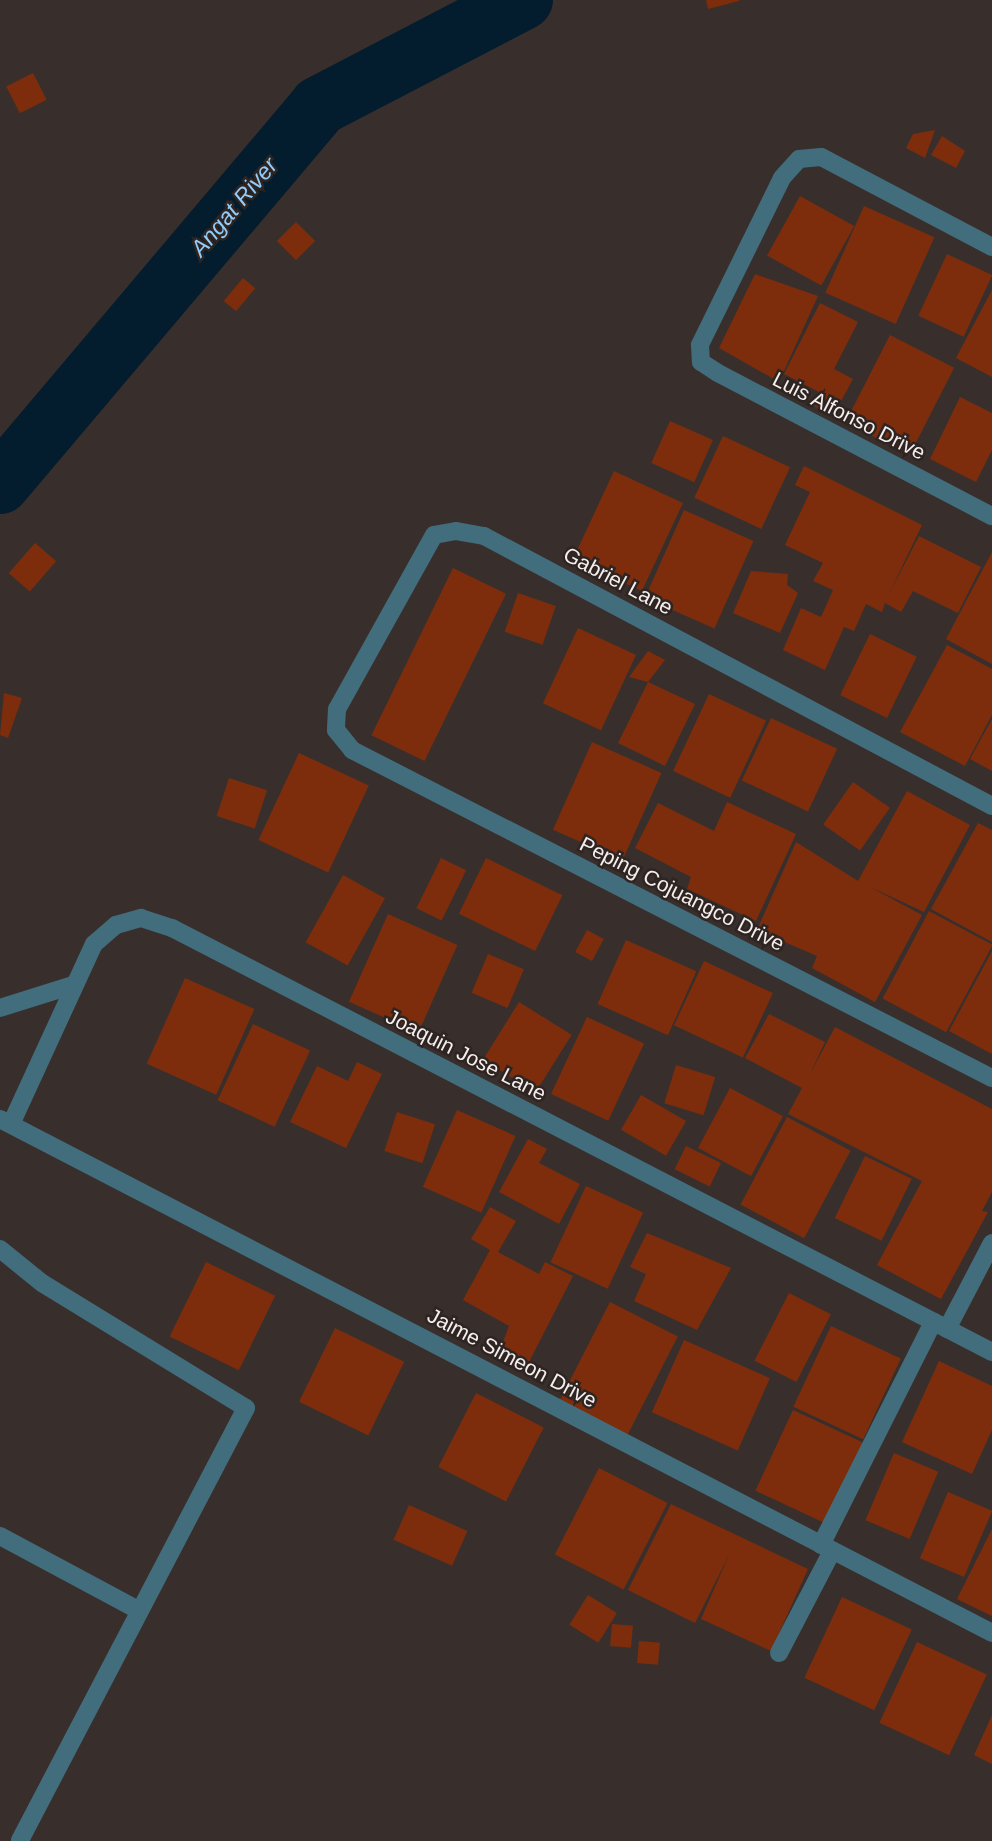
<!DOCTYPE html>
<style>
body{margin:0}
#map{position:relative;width:992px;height:1841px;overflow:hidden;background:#382f2c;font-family:Arial,sans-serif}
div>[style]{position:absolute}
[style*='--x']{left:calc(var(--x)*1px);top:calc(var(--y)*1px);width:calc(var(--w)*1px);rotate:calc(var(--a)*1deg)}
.river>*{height:60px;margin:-30px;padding:0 30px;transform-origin:30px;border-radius:30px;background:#031c2e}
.building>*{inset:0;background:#7d2d0c;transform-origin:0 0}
.service>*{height:18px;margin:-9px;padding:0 9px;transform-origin:9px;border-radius:9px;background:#426d7c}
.minor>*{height:18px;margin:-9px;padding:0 9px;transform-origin:9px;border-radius:9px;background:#426d7c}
span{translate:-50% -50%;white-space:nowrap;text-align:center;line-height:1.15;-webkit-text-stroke:5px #2e2522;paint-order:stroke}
.street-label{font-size:21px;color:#f4eeec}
.water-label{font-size:23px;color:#91ccfa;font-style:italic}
</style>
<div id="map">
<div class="river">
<i style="--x:0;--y:484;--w:495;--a:-49.8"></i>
<i style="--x:319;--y:106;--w:230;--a:-27.5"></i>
</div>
<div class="building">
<i style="clip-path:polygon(706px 0,739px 0,739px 1px,708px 9px)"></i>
<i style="left:33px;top:73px;width:30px;height:30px;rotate:63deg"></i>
<i style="clip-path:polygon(935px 130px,925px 158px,906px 148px,913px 134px)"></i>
<i style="clip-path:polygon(942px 136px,965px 151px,956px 168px,931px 155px)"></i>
<i style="left:800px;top:196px;width:62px;height:68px;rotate:29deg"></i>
<i style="left:864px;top:206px;width:77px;height:95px;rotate:24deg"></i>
<i style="left:296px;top:222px;width:27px;height:27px;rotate:45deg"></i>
<i style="left:947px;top:254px;width:50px;height:68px;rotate:25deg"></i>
<i style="clip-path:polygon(755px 274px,818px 296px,779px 382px,719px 348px)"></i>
<i style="left:243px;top:278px;width:16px;height:30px;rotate:40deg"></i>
<i style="clip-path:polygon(992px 290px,992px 377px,956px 358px)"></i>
<i style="clip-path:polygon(820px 303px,858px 322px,834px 369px,853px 379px,833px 416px,814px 406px,821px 393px,784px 374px)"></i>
<i style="left:890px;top:335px;width:72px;height:98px;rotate:27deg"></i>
<i style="clip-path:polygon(960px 397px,992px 413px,992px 450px,976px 482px,930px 459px)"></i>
<i style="left:670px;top:421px;width:47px;height:46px;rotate:24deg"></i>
<i style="left:723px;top:436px;width:74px;height:68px;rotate:25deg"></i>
<i style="clip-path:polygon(804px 466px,922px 525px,889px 594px,919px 536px,981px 567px,958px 613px,913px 591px,901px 612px,885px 603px,882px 612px,866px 604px,854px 631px,844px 627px,825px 670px,783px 650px,801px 608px,821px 617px,833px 590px,813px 581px,823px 563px,785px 545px,810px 492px,795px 485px)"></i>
<i style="left:614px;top:471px;width:76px;height:97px;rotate:25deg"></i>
<i style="left:684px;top:510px;width:76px;height:96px;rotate:24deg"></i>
<i style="left:35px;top:543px;width:28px;height:40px;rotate:41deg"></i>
<i style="clip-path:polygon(992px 552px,992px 664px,946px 639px)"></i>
<i style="left:453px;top:568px;width:59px;height:186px;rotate:26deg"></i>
<i style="clip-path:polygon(751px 571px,788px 574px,787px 585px,798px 593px,780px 633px,733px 613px)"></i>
<i style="left:518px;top:593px;width:40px;height:41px;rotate:19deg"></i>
<i style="left:578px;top:628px;width:64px;height:83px;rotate:25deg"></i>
<i style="left:870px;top:634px;width:52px;height:68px;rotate:26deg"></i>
<i style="clip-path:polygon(947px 645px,992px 669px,992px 715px,965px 766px,900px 732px)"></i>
<i style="clip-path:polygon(648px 651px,665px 660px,648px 682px,695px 704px,665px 766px,618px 743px,648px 682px,629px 677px)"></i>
<i style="clip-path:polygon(4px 693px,22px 698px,8px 738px,0 735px)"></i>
<i style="left:709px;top:694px;width:63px;height:85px;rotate:25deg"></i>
<i style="left:771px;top:718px;width:73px;height:69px;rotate:25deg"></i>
<i style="clip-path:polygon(992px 719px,992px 771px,970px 759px)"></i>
<i style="left:592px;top:742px;width:76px;height:96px;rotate:24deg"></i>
<i style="left:299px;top:753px;width:77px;height:96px;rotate:25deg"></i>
<i style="left:229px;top:778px;width:40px;height:40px;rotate:18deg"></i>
<i style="left:853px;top:782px;width:45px;height:52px;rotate:35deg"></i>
<i style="clip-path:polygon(907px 791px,970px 825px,924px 912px,870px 887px,922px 915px,875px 1002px,812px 968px,817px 956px,757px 930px,796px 842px,858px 881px)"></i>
<i style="clip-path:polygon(727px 802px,796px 834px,756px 921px,687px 889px,691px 877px,635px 848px,658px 803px,714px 831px)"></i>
<i style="clip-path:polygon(978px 823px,992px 830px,992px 942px,931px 909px)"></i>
<i style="left:441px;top:858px;width:28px;height:56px;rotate:26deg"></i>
<i style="left:486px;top:858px;width:85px;height:62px;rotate:26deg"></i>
<i style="left:343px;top:875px;width:48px;height:77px;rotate:29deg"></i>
<i style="left:929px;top:911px;width:72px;height:99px;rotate:28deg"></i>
<i style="left:388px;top:914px;width:76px;height:96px;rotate:24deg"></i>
<i style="left:587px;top:930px;width:19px;height:25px;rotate:28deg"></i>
<i style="left:626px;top:940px;width:77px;height:70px;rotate:24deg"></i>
<i style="clip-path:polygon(992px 951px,992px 1054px,949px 1031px)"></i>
<i style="left:488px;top:954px;width:39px;height:42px;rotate:23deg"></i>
<i style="left:704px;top:961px;width:76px;height:71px;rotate:25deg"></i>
<i style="left:185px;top:978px;width:76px;height:94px;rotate:24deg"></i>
<i style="left:519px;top:1002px;width:62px;height:68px;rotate:32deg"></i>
<i style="clip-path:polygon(769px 1014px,825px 1042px,810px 1074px,835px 1027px,992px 1109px,992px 1192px,982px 1211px,988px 1212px,941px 1299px,877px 1265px,922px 1181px,788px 1114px,802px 1088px,745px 1058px)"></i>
<i style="left:587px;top:1017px;width:63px;height:85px;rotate:25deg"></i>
<i style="left:253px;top:1024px;width:63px;height:84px;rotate:25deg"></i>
<i style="clip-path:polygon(357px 1062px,382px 1074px,346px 1148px,290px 1122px,317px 1066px,348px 1081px)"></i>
<i style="left:676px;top:1065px;width:41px;height:40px;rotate:17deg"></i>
<i style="left:730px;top:1088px;width:60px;height:68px;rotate:28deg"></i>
<i style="left:641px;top:1095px;width:52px;height:40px;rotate:30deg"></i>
<i style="left:457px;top:1110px;width:64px;height:84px;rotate:24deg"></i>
<i style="left:397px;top:1112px;width:40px;height:41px;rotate:18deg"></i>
<i style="left:787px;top:1117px;width:72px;height:99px;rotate:28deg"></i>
<i style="clip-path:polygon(528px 1139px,547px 1149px,539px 1163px,580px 1184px,559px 1224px,499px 1192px)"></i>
<i style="left:686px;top:1146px;width:39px;height:26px;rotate:26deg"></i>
<i style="left:865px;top:1156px;width:52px;height:69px;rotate:26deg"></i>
<i style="left:586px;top:1186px;width:63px;height:84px;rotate:25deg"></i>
<i style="clip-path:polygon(490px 1207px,516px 1221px,498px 1252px,539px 1274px,545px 1262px,573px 1276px,528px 1364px,500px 1350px,509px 1326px,463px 1300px,490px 1250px,471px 1239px)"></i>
<i style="clip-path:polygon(647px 1233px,731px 1268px,697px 1330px,634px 1301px,646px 1274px,630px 1267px)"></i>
<i style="left:206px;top:1262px;width:77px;height:83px;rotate:26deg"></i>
<i style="left:789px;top:1293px;width:47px;height:76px;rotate:27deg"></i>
<i style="left:610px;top:1302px;width:76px;height:112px;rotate:27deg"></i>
<i style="left:831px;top:1326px;width:77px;height:89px;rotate:25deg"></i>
<i style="left:335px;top:1328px;width:77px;height:82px;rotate:26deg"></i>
<i style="left:684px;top:1340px;width:94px;height:79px;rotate:24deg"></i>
<i style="clip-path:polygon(939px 1361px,992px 1386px,992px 1430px,972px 1474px,902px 1442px)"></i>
<i style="left:476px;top:1393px;width:76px;height:83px;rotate:27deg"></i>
<i style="left:793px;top:1410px;width:77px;height:89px;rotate:25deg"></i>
<i style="left:894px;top:1453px;width:48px;height:73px;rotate:23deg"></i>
<i style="left:599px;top:1468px;width:77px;height:97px;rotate:27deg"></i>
<i style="left:948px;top:1492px;width:48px;height:72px;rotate:23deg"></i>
<i style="clip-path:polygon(671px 1504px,808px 1569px,771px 1651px,701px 1619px,729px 1555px,695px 1623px,628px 1590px)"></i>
<i style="left:409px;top:1505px;width:64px;height:38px;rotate:24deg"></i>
<i style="clip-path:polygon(992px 1529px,992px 1616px,957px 1599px)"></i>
<i style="left:588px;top:1595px;width:34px;height:35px;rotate:32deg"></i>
<i style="left:842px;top:1597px;width:77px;height:89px;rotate:25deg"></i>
<i style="left:612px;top:1624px;width:21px;height:22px;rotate:5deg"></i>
<i style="left:639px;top:1641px;width:21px;height:22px;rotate:5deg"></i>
<i style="left:917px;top:1642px;width:77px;height:89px;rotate:25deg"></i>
<i style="clip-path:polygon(992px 1715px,992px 1764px,974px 1755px)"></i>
</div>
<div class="service">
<i style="--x:0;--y:1249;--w:54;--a:39"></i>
<i style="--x:42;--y:1283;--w:239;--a:31.5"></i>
<i style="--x:246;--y:1408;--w:488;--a:117.6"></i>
<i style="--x:0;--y:1536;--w:154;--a:28.2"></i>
<i style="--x:779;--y:1653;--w:115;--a:-62.5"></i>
</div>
<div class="minor">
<i style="--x:992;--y:247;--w:193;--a:-152.2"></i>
<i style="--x:821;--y:157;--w:22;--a:175"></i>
<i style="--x:799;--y:159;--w:25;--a:132"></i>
<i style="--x:782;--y:178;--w:186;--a:116.2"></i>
<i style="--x:700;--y:345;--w:17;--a:87"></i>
<i style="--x:701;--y:362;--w:20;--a:33"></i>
<i style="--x:718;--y:373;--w:309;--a:27.6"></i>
<i style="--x:992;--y:806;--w:575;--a:-152.01"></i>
<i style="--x:484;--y:536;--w:28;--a:-170"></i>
<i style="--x:456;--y:531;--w:22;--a:170"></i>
<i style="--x:434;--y:535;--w:199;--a:119.1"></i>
<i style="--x:337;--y:709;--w:21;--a:93"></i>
<i style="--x:336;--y:730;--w:26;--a:51"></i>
<i style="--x:352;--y:750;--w:719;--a:27.14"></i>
<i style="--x:0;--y:1008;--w:77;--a:-17.5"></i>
<i style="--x:0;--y:1119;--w:1117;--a:27.39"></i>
<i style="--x:12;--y:1122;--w:196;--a:-65.3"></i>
<i style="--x:94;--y:944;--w:29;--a:-41"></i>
<i style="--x:116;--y:925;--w:26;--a:-16"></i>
<i style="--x:141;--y:918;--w:33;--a:18"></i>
<i style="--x:172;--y:928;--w:923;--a:27.34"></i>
<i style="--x:947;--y:1329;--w:97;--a:-62.4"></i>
<i style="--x:821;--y:1545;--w:250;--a:-63.3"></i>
</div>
<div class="street-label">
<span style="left:849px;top:416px;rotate:27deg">Luis Alfonso Drive</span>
<span style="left:618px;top:581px;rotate:28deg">Gabriel Lane</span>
<span style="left:682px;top:894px;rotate:27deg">Peping Cojuangco Drive</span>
<span style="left:466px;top:1055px;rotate:27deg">Joaquin Jose Lane</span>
<span style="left:512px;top:1358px;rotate:28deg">Jaime Simeon Drive</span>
</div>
<div class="water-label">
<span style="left:234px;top:207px;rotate:-50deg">Angat River</span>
</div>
</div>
